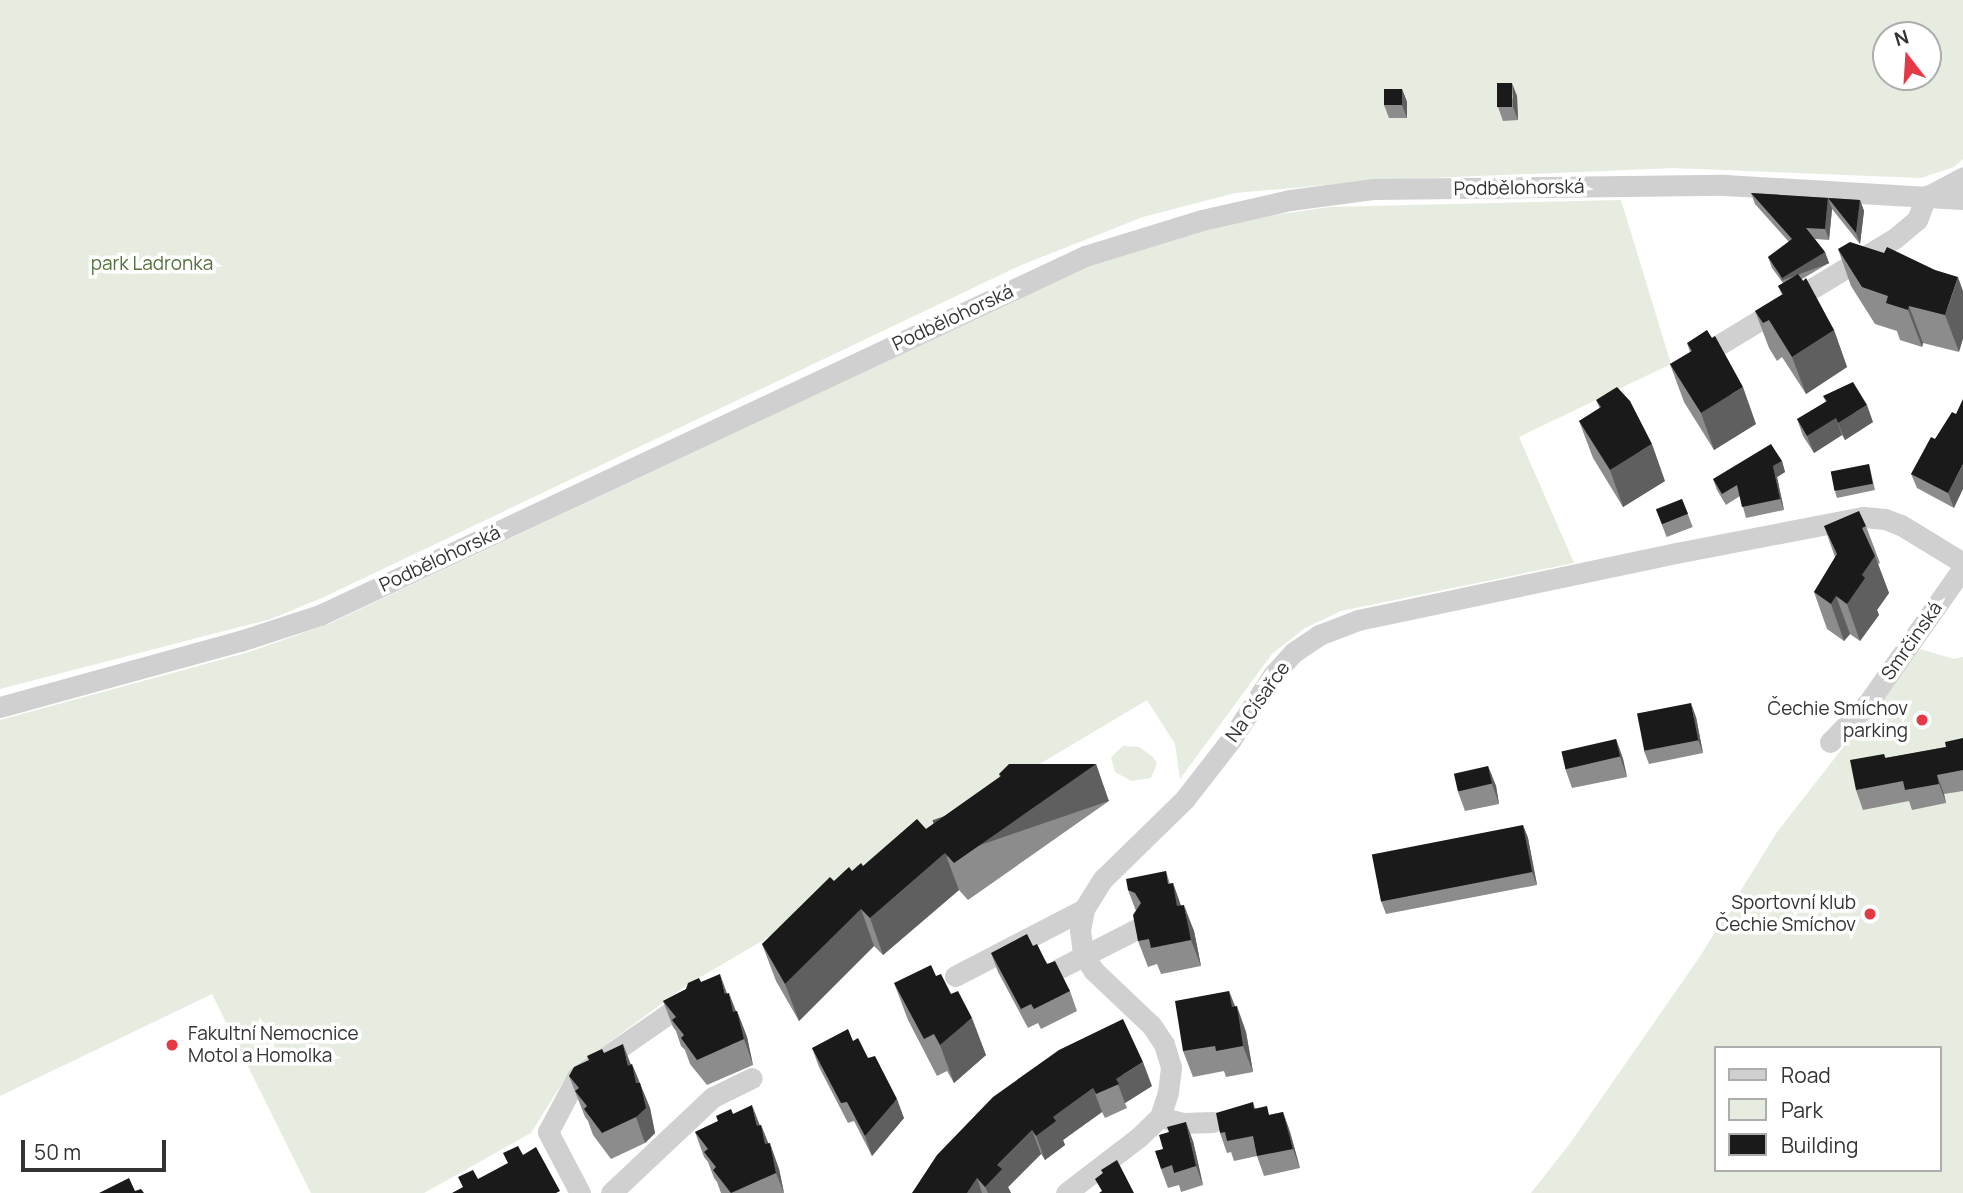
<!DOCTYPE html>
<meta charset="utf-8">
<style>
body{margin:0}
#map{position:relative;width:1963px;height:1193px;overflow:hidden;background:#fff;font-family:Manrope,sans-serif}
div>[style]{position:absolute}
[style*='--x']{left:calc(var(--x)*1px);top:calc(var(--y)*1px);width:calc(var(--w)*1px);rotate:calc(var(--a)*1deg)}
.green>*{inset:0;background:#e6ecdf}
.minor>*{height:21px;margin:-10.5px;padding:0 10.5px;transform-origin:10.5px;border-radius:10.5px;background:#d0d0d0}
.wall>*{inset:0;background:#8c8c8c;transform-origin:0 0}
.shaded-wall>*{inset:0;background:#5f5f5f;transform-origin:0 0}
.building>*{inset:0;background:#1a1a1a;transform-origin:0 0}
.dots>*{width:19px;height:19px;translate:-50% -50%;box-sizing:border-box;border:4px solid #fff;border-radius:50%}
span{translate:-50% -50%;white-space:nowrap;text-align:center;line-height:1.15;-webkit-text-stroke:7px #fff;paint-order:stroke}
.street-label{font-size:19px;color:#333}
.park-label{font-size:19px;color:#56703f}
.poi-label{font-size:19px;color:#333}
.right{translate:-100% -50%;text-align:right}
.left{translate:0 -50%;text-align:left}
.legend{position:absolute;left:1714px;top:1046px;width:228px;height:126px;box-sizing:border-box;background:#fff;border:2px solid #adadad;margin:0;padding:9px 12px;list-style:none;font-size:21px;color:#333}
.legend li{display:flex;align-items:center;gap:14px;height:35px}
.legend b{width:35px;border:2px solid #adadad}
.north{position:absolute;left:1872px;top:21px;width:70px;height:70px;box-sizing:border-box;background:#fff;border:2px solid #adadad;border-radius:50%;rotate:343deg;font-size:19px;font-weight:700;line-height:28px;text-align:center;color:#333}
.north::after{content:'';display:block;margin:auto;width:24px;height:32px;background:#e63946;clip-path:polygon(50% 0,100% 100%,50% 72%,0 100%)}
.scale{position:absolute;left:21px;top:1140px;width:145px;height:32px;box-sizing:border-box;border:4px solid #333;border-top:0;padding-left:9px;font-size:21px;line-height:24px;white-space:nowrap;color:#333;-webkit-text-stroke:5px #fff;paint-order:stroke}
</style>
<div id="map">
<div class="green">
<i style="clip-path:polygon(evenodd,0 0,1963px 0,1963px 159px,1954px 167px,1921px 178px,1673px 168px,1383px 180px,1235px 193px,1143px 217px,1019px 266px,324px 597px,271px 619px,0 689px,0 0,1886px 35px,1928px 35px,1928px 77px,1886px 77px,1886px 35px)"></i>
<i style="clip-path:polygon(1621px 200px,1671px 364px,1519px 437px,1574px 563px,1341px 611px,1305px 628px,1272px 654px,1180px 779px,1175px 744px,1147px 700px,887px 855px,767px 938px,687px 985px,569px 1072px,531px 1133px,424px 1193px,311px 1193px,212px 994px,0 1096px,0 720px,249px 652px,331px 623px,1083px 268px,1182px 235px,1255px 218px,1329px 207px)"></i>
<i style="clip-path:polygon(evenodd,1920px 649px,1954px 659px,1963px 657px,1963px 1193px,1531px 1193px,1571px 1142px,1699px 958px,1777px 832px,1920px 649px,1716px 1048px,1940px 1048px,1940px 1170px,1716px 1170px,1716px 1048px)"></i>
<i style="clip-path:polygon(1123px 746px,1139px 747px,1153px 757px,1157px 763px,1151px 778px,1131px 781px,1115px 772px,1111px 757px)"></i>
</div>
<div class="minor">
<i style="--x:1928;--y:196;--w:40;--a:-28"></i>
<i style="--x:1717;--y:346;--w:207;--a:-31.2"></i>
<i style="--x:1894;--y:239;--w:30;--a:-40"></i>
<i style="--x:1917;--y:220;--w:26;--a:-69"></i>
<i style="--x:0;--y:707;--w:249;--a:-15.4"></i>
<i style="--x:240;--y:641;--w:84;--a:-18"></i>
<i style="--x:320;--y:615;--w:845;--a:-25.14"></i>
<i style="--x:1085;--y:256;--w:122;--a:-17.1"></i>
<i style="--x:1202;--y:220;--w:90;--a:-12.8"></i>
<i style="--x:1290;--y:200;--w:85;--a:-7.5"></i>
<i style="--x:1374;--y:189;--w:351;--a:-0.7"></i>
<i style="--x:1725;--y:185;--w:238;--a:3.4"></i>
<i style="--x:1830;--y:742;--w:54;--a:-45.7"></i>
<i style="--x:1868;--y:703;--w:165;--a:-54.9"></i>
<i style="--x:1060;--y:968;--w:86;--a:-26.9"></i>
<i style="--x:955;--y:976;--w:145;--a:-27.4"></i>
<i style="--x:1160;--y:1117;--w:23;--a:15"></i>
<i style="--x:1182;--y:1123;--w:31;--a:-2"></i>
<i style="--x:580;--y:1193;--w:69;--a:-117.7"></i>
<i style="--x:548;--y:1132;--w:62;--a:-62.2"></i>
<i style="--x:577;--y:1077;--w:135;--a:-34.7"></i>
<i style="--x:611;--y:1193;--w:140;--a:-43.3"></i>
<i style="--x:713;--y:1097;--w:43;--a:-26"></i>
<i style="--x:1066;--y:1193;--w:92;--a:-37.5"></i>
<i style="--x:1139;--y:1137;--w:29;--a:-44"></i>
<i style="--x:1160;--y:1117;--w:26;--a:-72"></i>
<i style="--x:1168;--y:1092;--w:25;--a:-83"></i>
<i style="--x:1171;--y:1067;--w:24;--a:-107"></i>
<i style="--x:1164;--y:1044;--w:23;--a:-124"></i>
<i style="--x:1151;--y:1025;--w:79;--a:-136.5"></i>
<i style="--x:1094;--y:971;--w:20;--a:-123"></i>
<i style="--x:1083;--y:954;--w:24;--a:-97"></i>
<i style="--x:1080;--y:930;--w:21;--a:-79"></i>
<i style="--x:1084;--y:909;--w:36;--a:-58"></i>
<i style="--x:1103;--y:879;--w:113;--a:-44.3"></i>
<i style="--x:1184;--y:800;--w:75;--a:-52.1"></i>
<i style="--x:1230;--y:741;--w:79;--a:-56.9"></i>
<i style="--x:1273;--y:675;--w:31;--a:-48"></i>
<i style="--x:1294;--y:652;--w:30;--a:-34"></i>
<i style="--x:1319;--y:635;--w:42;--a:-21"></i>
<i style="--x:1358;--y:620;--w:325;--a:-11.9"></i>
<i style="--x:1676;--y:553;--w:190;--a:-10.9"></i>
<i style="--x:1863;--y:517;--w:22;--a:5"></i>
<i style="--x:1885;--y:519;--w:17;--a:21"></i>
<i style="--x:1901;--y:525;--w:73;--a:31.5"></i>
</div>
<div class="wall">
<i style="clip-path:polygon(1402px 89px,1407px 102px,1407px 118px,1389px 118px,1384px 105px)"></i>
<i style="clip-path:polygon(1517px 96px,1518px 120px,1503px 121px,1498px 107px)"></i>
<i style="clip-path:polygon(1751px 193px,1860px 200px,1864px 211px,1860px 244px,1832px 209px,1829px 240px,1815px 239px,1825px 252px,1829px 263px,1802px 279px,1834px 330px,1847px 367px,1806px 394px,1782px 357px,1777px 361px,1769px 348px,1755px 311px,1782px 295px,1778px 286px,1783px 283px,1772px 268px,1768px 257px,1789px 242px,1755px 204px)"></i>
<i style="clip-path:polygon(1838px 249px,1935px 270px,1959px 352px,1923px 343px,1922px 347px,1900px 340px,1897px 331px,1875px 324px,1851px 286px)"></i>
<i style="clip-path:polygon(1687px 343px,1756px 424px,1714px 450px,1684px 402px,1670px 364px,1690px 352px)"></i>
<i style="clip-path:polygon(1823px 396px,1873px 422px,1845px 440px,1842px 435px,1814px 453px,1803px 436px,1797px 419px,1826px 402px)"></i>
<i style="clip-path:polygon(1596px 400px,1665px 481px,1623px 507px,1593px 458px,1579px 421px,1600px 409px)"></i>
<i style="clip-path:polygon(1956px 414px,1954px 508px,1917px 488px,1911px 474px,1935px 439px)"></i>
<i style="clip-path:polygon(1782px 461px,1785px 472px,1777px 477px,1784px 510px,1746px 518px,1740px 496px,1726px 505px,1717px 490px,1713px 479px)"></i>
<i style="clip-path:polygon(1869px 464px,1875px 490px,1837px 498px,1835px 492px)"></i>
<i style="left:1682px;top:499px;width:30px;height:28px;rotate:69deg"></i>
<i style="clip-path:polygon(1824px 526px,1866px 526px,1880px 563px,1878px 564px,1889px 593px,1877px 610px,1879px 615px,1860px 641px,1850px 634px,1844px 641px,1827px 629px,1814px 592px,1835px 557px)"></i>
<i style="clip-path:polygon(1696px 717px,1703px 753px,1649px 764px,1644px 751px)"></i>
<i style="clip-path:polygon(1963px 738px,1963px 791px,1944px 794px,1946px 803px,1912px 810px,1909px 801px,1863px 810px,1856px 790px,1884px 754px,1886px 758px,1946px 747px)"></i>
<i style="clip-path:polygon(1616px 739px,1623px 759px,1627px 777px,1572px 788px,1565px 768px)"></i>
<i style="clip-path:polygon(1096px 764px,1109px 801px,968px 900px,959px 890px,883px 955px,874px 946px,799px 1021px,776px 981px,762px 944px,834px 881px,863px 866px,926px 829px,1000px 777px,999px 774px)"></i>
<i style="clip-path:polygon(1488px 766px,1496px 786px,1499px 804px,1465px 811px,1458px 792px)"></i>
<i style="clip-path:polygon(1523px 825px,1528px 838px,1537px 885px,1386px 914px,1381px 901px)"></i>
<i style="clip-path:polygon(1166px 871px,1170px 884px,1173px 883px,1181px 906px,1194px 931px,1201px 966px,1161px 974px,1157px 964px,1148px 967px,1138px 941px,1136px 911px,1128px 890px)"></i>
<i style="clip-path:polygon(1033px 946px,1070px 991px,1077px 1011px,1041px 1029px,1038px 1023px,1028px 1028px,998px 972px,991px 953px)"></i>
<i style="clip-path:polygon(936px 976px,986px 1055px,954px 1083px,947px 1071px,937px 1076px,908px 1020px,894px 983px)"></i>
<i style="clip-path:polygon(701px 982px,727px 994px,736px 1012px,737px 1011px,747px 1037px,753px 1065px,707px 1085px,690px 1064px,685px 1050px,681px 1046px,676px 1031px,673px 1027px,663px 1001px)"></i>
<i style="clip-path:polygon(1229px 991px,1246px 1032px,1253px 1072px,1226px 1077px,1224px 1071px,1193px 1077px,1183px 1051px)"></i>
<i style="clip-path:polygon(853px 1041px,868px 1058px,904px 1118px,872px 1156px,854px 1121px,848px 1123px,819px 1067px,812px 1048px)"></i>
<i style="clip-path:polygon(1059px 1050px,1152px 1086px,1125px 1103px,1127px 1108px,1105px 1118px,1102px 1112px,1063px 1140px,1065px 1145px,1045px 1160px,1041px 1154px,1008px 1187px,1011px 1193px,912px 1193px)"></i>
<i style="clip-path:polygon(604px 1053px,631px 1065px,632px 1064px,650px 1108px,655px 1133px,645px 1143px,611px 1159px,593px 1135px,588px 1121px,585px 1117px,569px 1076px)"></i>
<i style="clip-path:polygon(1253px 1102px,1255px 1108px,1270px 1115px,1283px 1112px,1290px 1132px,1300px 1168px,1264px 1176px,1257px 1156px,1234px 1161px,1231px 1152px,1227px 1153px,1220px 1133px)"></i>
<i style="clip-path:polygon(733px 1114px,760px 1126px,761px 1125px,779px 1169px,784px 1193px,721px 1193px,717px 1182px,714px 1178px,708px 1162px,704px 1157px,695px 1132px)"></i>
<i style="clip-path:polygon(1193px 1141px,1203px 1185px,1181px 1192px,1179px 1185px,1168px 1188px,1161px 1169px)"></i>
</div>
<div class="shaded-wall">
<i style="clip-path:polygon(1512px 83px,1517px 96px,1518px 120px,1513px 107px)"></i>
<i style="clip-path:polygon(1402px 89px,1407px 102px,1407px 118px,1402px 105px)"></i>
<i style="clip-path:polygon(1828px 198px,1832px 209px,1829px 240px,1825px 229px)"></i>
<i style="clip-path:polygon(1860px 200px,1864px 211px,1860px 244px,1856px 233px)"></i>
<i style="left:1825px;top:252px;width:12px;height:50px;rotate:70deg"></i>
<i style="clip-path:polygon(1958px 277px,1963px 291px,1963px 339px,1959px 352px,1945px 315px)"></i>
<i style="clip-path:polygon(1909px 306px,1923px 343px,1922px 347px,1908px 310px)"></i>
<i style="clip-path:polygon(1834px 330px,1847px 367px,1806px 394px,1792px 357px)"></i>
<i style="clip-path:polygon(1743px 387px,1756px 424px,1714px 450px,1701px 413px)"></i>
<i style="clip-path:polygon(1867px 405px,1873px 422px,1845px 440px,1838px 423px)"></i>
<i style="clip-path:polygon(1836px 418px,1842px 435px,1814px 453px,1807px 436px)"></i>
<i style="clip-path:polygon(1652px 444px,1665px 481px,1623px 507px,1610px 470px)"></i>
<i style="clip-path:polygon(1782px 461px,1785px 472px,1777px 477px,1784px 510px,1780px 499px,1773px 466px)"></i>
<i style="clip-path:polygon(1963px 464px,1963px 489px,1954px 508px,1948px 493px)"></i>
<i style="clip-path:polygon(1875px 556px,1889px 593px,1877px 610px,1879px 615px,1860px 641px,1847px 604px,1862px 575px)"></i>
<i style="clip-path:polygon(1836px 596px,1850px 634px,1844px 641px,1831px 604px)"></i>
<i style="clip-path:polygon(1691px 703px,1696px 717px,1703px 753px,1698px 740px)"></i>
<i style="clip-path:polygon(1616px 739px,1623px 759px,1627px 777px,1620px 757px)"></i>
<i style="left:1096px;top:764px;width:39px;height:173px;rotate:71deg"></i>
<i style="clip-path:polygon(1488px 766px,1496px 786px,1499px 804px,1492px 784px)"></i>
<i style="clip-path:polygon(1937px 775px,1944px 794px,1946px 803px,1939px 784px)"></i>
<i style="clip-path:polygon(1523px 825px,1528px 838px,1537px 885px,1532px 872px)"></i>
<i style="clip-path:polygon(945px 853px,959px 890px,883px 955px,870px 918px)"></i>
<i style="clip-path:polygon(1173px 883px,1182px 909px,1177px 906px)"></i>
<i style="clip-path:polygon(1184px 905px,1194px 931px,1201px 966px,1191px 940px)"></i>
<i style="clip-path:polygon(861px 909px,874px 946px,799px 1021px,785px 984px)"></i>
<i style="clip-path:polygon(720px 974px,729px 999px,725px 994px)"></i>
<i style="clip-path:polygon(1229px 991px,1238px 1016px,1237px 1006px,1246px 1032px,1253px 1072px,1243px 1046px,1232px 1007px)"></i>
<i style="clip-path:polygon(729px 993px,739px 1019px,733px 1012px)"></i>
<i style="clip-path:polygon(737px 1011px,747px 1037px,753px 1065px,744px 1039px)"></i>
<i style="clip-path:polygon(972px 1018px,986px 1055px,954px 1083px,940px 1045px)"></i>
<i style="clip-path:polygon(623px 1044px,633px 1070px,628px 1066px)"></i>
<i style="clip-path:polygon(1143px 1062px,1152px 1086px,1125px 1103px,1116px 1079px)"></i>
<i style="clip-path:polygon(632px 1064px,650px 1108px,655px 1133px,645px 1143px,636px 1117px,636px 1083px)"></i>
<i style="clip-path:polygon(1093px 1088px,1102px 1112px,1063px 1140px,1065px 1145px,1045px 1160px,1036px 1136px,1053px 1117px)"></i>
<i style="clip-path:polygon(897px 1099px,904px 1118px,872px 1156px,865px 1136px)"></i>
<i style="clip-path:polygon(752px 1105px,762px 1131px,757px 1126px)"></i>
<i style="clip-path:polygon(1283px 1112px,1290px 1132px,1300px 1168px,1293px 1149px)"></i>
<i style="clip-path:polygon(1186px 1122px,1193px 1141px,1203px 1185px,1196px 1166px)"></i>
<i style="clip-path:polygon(761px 1125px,771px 1151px,765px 1144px)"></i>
<i style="clip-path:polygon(1032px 1130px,1041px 1154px,1008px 1187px,1011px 1193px,988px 1193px,985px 1187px,997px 1165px)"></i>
<i style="clip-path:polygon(770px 1143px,779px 1169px,784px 1193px,776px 1173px)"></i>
<i style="clip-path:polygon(977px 1178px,982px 1193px,967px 1193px)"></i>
</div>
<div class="building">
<i style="left:1497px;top:83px;width:15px;height:24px"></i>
<i style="left:1384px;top:89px;width:18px;height:16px"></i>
<i style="clip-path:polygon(1751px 193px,1860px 200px,1856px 233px,1828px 198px,1825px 229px,1806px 228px,1825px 252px,1782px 278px,1768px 257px,1792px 239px)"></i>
<i style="clip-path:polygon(1850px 242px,1884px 253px,1887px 247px,1935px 270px,1958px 277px,1945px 315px,1909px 306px,1908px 310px,1886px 303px,1888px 296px,1862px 287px,1838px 249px)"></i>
<i style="clip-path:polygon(1798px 274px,1803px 281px,1806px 278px,1834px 330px,1792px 357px,1769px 320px,1763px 323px,1755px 311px,1783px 294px,1778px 286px)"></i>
<i style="clip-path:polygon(1707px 330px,1712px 338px,1715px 336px,1743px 387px,1701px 413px,1670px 364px,1692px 351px,1687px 343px)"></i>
<i style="clip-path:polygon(1853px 382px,1867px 405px,1838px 423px,1836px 418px,1807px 436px,1797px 419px,1827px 401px,1823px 396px)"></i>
<i style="clip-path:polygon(1617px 387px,1630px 401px,1652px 444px,1610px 470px,1579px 421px,1601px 407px,1596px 400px)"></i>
<i style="clip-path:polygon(1963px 399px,1963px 464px,1948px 493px,1911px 474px,1931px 437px,1935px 439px,1952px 412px,1956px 414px)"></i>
<i style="clip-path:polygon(1771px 444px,1782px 461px,1773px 466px,1780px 499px,1742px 507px,1737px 485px,1722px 494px,1713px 479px)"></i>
<i style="left:1869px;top:464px;width:20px;height:39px;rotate:79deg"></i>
<i style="left:1682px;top:499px;width:16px;height:28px;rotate:68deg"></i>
<i style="clip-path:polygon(1859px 511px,1866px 526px,1862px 528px,1875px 556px,1862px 575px,1865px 578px,1847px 604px,1836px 596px,1831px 604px,1814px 592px,1837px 554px,1824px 526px)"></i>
<i style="left:1691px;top:703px;width:38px;height:55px;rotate:79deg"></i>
<i style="clip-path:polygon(1963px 738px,1963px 770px,1937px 775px,1939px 784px,1905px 790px,1903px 781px,1856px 790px,1850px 760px,1884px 754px,1885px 758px,1946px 747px,1945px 742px)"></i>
<i style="left:1616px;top:739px;width:18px;height:56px;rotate:77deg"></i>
<i style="clip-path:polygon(1009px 764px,1096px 764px,954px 863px,945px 853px,870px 918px,861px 909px,785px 984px,762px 944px,830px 877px,834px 881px,849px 867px,852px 871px,861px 863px,863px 866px,917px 819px,926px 829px,1001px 776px,999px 774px)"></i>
<i style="left:1488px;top:766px;width:18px;height:35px;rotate:77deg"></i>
<i style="left:1523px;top:825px;width:48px;height:154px;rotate:79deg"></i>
<i style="clip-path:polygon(1166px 871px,1168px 884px,1173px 883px,1177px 906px,1184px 905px,1191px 940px,1151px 948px,1149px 939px,1138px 941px,1133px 915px,1141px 903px,1135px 893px,1128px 890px,1126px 879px)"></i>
<i style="clip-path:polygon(1027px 934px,1033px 946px,1037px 944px,1047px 964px,1055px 961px,1070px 991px,1034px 1009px,1031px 1004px,1021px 1009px,991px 953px)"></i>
<i style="clip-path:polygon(931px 965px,936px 976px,941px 974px,951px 994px,958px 991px,972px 1018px,940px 1045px,934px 1034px,924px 1039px,894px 983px)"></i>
<i style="clip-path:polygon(720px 974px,725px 994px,729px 993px,733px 1012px,737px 1011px,744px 1039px,697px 1060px,681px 1038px,684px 1035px,672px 1020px,676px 1017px,663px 1001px,686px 989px,688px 983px,699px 978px,701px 982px)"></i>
<i style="clip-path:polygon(1229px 991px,1232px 1007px,1237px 1006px,1243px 1046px,1216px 1051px,1215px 1046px,1183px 1051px,1175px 1001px)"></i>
<i style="clip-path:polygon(1123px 1019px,1143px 1062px,1116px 1079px,1119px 1084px,1096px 1094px,1093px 1088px,1053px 1117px,1056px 1121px,1036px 1136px,1032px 1130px,997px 1165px,1002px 1169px,985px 1187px,977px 1178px,967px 1193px,912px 1193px,937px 1155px,993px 1097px,1059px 1050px)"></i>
<i style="clip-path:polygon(848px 1029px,853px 1041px,858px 1038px,868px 1058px,875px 1056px,897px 1099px,865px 1136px,847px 1102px,841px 1103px,812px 1048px)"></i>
<i style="clip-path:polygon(623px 1044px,628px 1066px,632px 1064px,636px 1083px,640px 1083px,646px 1108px,636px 1117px,602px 1133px,584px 1109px,587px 1106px,575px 1091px,579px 1088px,569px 1076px,574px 1067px,589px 1060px,587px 1056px,602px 1049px,604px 1053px)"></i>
<i style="clip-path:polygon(1253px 1102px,1254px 1109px,1267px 1106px,1269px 1115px,1283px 1112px,1293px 1149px,1257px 1156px,1253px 1136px,1227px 1141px,1225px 1132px,1220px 1133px,1216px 1113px)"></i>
<i style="clip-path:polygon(752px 1105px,757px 1126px,761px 1125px,765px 1144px,770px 1143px,776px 1173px,731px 1193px,713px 1170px,716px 1167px,704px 1152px,708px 1149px,695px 1132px,718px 1121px,716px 1116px,731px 1109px,733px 1114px)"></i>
<i style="clip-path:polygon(1186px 1122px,1196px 1166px,1174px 1173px,1172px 1165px,1161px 1169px,1155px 1151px,1163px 1149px,1159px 1135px,1169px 1132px,1167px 1127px)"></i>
<i style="clip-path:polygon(518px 1146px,523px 1155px,536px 1147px,560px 1191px,556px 1193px,452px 1193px,463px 1187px,458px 1177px,473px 1170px,478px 1179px,508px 1163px,503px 1153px)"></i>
<i style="clip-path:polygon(1117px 1160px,1134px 1193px,1099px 1193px,1102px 1191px,1095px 1179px,1103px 1173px,1101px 1170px)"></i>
<i style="clip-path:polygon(129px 1178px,135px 1191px,141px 1189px,144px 1193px,99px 1193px)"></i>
</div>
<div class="dots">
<i style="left:1922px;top:720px;background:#e63946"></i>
<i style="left:1870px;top:914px;background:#e63946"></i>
<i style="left:172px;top:1045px;background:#e63946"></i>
</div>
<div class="street-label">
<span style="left:1519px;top:188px;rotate:-1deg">Podbělohorská</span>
<span style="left:953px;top:318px;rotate:-25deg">Podbělohorská</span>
<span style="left:440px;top:559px;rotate:-25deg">Podbělohorská</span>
<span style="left:1912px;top:641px;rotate:-55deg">Smrčinská</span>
<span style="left:1258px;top:702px;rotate:-54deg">Na Císařce</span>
</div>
<div class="park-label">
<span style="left:152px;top:264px">park Ladronka</span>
</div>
<div class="poi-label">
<span class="right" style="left:1908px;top:720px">Čechie Smíchov<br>parking</span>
<span class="right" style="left:1856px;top:914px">Sportovní klub<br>Čechie Smíchov</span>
<span class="left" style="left:188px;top:1045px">Fakultní Nemocnice<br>Motol a Homolka</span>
</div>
<ul class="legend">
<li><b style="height:9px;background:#d0d0d0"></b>Road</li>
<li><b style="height:19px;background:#e6ecdf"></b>Park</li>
<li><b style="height:19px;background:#1a1a1a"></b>Building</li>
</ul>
<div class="north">N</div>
<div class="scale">50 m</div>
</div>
